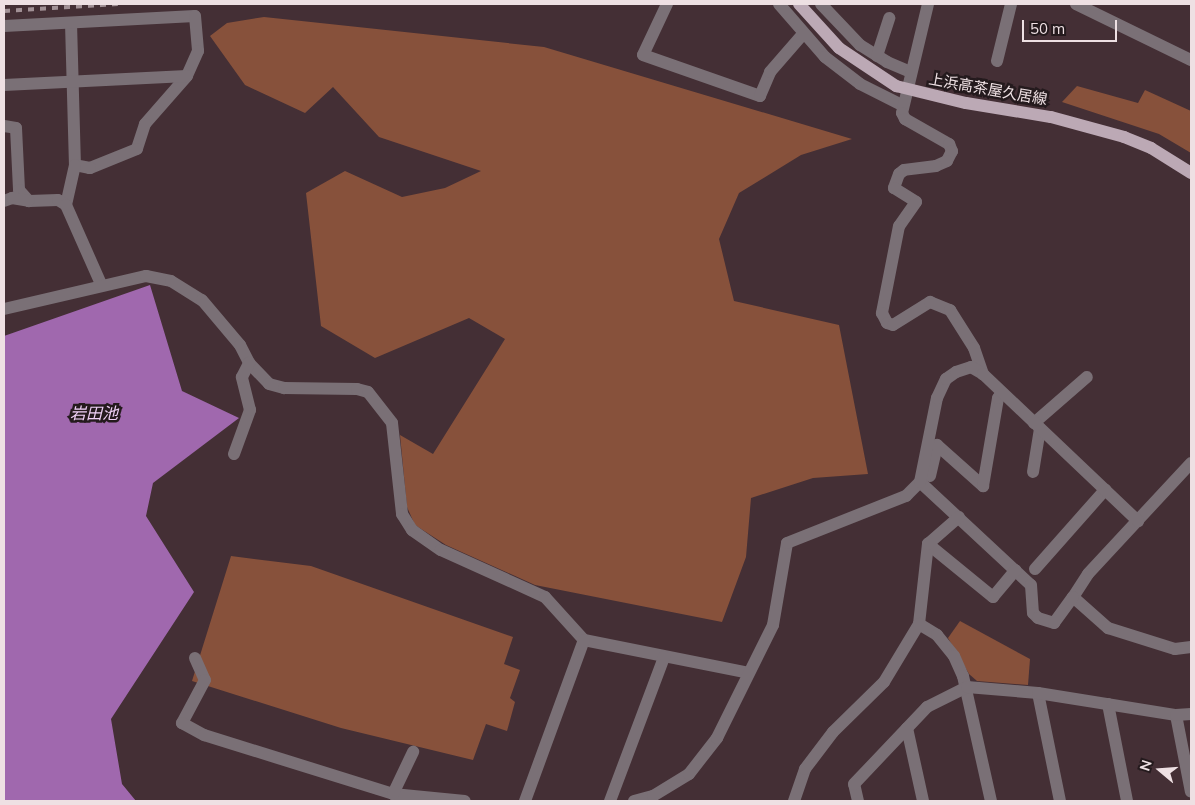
<!DOCTYPE html>
<meta charset="utf-8">
<style>
body{margin:0}
#map{position:relative;width:1195px;height:805px;overflow:hidden;background:#442f35;font-family:Mulish,"Noto Sans JP",sans-serif}
div>[style]{position:absolute}
[style*='--x']{left:calc(var(--x)*1px);top:calc(var(--y)*1px);width:calc(var(--w)*1px);rotate:calc(var(--a)*1deg)}
.green>*{inset:0;background:#87513b}
.water>*{inset:0;background:#a068ae}
.minor>*{height:12px;margin:-6px;padding:0 6px;transform-origin:6px;border-radius:6px;background:#7a7076}
.rail>*{height:4px;margin-top:-2px;transform-origin:0;background:repeating-linear-gradient(90deg,#a29196 0 6px,transparent 0 12px)}
.major-bridge>*{height:12px;margin:-6px;padding:0 6px;transform-origin:6px;border-radius:6px;background:#bca9b5}
span{translate:-50% -50%;white-space:nowrap;text-align:center;line-height:1.15;-webkit-text-stroke:5px #241a1d;paint-order:stroke}
.street-label{font-size:15px;color:#eee0e3}
.water-label{font-size:16px;color:#edcff4;font-style:italic}
.frame{position:absolute;inset:0;border:5px solid #eee0e3;pointer-events:none}
.north{position:absolute;left:1135px;top:745px;width:50px;height:50px;-webkit-text-stroke:4px #241a1d;paint-order:stroke;rotate:288deg;font-size:14px;font-weight:700;line-height:20px;text-align:center;color:#eee0e3}
.north::after{content:'';display:block;margin:auto;width:18px;height:22px;background:#eee0e3;clip-path:polygon(50% 0,100% 100%,50% 72%,0 100%)}
.scale{position:absolute;left:1022px;top:20px;width:95px;height:22px;box-sizing:border-box;border:2px solid #eee0e3;border-top:0;padding-left:6px;font-size:15px;line-height:18px;white-space:nowrap;color:#eee0e3;-webkit-text-stroke:4px #241a1d;paint-order:stroke}
</style>
<div id="map">
<div class="green">
<i style="clip-path:polygon(264px 17px,544px 47px,852px 139px,801px 155px,739px 193px,719px 239px,734px 301px,839px 325px,868px 474px,813px 478px,751px 498px,746px 557px,722px 622px,535px 585px,446px 545px,415px 525px,407px 507px,400px 435px,433px 454px,505px 339px,469px 318px,375px 358px,321px 326px,306px 193px,345px 171px,402px 197px,445px 188px,481px 171px,379px 137px,333px 87px,305px 113px,245px 85px,210px 36px,227px 23px)"></i>
<i style="clip-path:polygon(1077px 86px,1138px 103px,1145px 90px,1191px 111px,1191px 153px,1159px 134px,1062px 102px)"></i>
<i style="clip-path:polygon(231px 556px,311px 566px,513px 637px,504px 664px,520px 670px,510px 698px,515px 702px,507px 731px,486px 724px,473px 760px,341px 728px,192px 681px)"></i>
<i style="clip-path:polygon(960px 621px,1030px 659px,1028px 685px,977px 681px,969px 674px,948px 638px)"></i>
</div>
<div class="water">
<i style="clip-path:polygon(150px 285px,182px 391px,239px 418px,153px 483px,146px 516px,194px 592px,111px 719px,122px 784px,136px 801px,4px 801px,4px 336px)"></i>
</div>
<div class="minor">
<i style="--x:667;--y:4;--w:56;--a:115.2"></i>
<i style="--x:643;--y:55;--w:124;--a:19.3"></i>
<i style="--x:760;--y:96;--w:26;--a:-67"></i>
<i style="--x:770;--y:72;--w:50;--a:-49"></i>
<i style="--x:779;--y:4;--w:70;--a:49"></i>
<i style="--x:825;--y:57;--w:44;--a:37.6"></i>
<i style="--x:860;--y:84;--w:47;--a:26.6"></i>
<i style="--x:821;--y:4;--w:57;--a:46.4"></i>
<i style="--x:860;--y:45;--w:32;--a:32"></i>
<i style="--x:887;--y:62;--w:25;--a:23"></i>
<i style="--x:928;--y:4;--w:112;--a:103.4"></i>
<i style="--x:902;--y:113;--w:7;--a:63"></i>
<i style="--x:905;--y:119;--w:51;--a:29.6"></i>
<i style="--x:949;--y:144;--w:8;--a:67"></i>
<i style="--x:952;--y:151;--w:11;--a:117"></i>
<i style="--x:947;--y:161;--w:12;--a:156"></i>
<i style="--x:936;--y:166;--w:32;--a:173"></i>
<i style="--x:904;--y:170;--w:6;--a:141"></i>
<i style="--x:899;--y:174;--w:15;--a:110"></i>
<i style="--x:894;--y:188;--w:26;--a:32"></i>
<i style="--x:916;--y:202;--w:29;--a:125"></i>
<i style="--x:899;--y:226;--w:89;--a:101.1"></i>
<i style="--x:882;--y:313;--w:11;--a:63"></i>
<i style="--x:887;--y:323;--w:6;--a:18"></i>
<i style="--x:893;--y:325;--w:44;--a:-31.9"></i>
<i style="--x:930;--y:302;--w:22;--a:22"></i>
<i style="--x:950;--y:310;--w:45;--a:57.7"></i>
<i style="--x:974;--y:348;--w:28;--a:71"></i>
<i style="--x:1076;--y:4;--w:128;--a:26"></i>
<i style="--x:71;--y:23;--w:142;--a:88.4"></i>
<i style="--x:4;--y:26;--w:191;--a:-3"></i>
<i style="--x:195;--y:16;--w:35;--a:85"></i>
<i style="--x:198;--y:51;--w:27;--a:114"></i>
<i style="--x:187;--y:76;--w:64;--a:131.2"></i>
<i style="--x:145;--y:124;--w:26;--a:108"></i>
<i style="--x:137;--y:149;--w:51;--a:158"></i>
<i style="--x:90;--y:168;--w:15;--a:-169"></i>
<i style="--x:75;--y:165;--w:41;--a:102.7"></i>
<i style="--x:877;--y:56;--w:40;--a:-72"></i>
<i style="--x:997;--y:61;--w:59;--a:-76.2"></i>
<i style="--x:4;--y:85;--w:183;--a:-2.8"></i>
<i style="--x:4;--y:126;--w:12;--a:9"></i>
<i style="--x:16;--y:128;--w:62;--a:87.2"></i>
<i style="--x:19;--y:190;--w:15;--a:48"></i>
<i style="--x:29;--y:201;--w:29;--a:-2"></i>
<i style="--x:58;--y:200;--w:9;--a:32"></i>
<i style="--x:66;--y:205;--w:86;--a:66.1"></i>
<i style="--x:4;--y:201;--w:9;--a:-21"></i>
<i style="--x:12;--y:198;--w:17;--a:10"></i>
<i style="--x:4;--y:309;--w:146;--a:-13.1"></i>
<i style="--x:146;--y:276;--w:25;--a:11"></i>
<i style="--x:171;--y:281;--w:36;--a:32"></i>
<i style="--x:202;--y:300;--w:59;--a:49.8"></i>
<i style="--x:240;--y:345;--w:20;--a:63"></i>
<i style="--x:249;--y:363;--w:29;--a:46"></i>
<i style="--x:269;--y:384;--w:16;--a:15"></i>
<i style="--x:284;--y:388;--w:73;--a:0.8"></i>
<i style="--x:357;--y:389;--w:11;--a:15"></i>
<i style="--x:368;--y:392;--w:39;--a:52"></i>
<i style="--x:392;--y:423;--w:92;--a:83.7"></i>
<i style="--x:402;--y:514;--w:19;--a:58"></i>
<i style="--x:412;--y:530;--w:35;--a:35"></i>
<i style="--x:441;--y:550;--w:114;--a:24.3"></i>
<i style="--x:545;--y:597;--w:58;--a:47.8"></i>
<i style="--x:584;--y:640;--w:168;--a:11.3"></i>
<i style="--x:1034;--y:423;--w:70;--a:-41"></i>
<i style="--x:234;--y:454;--w:47;--a:-70"></i>
<i style="--x:250;--y:410;--w:34;--a:-104"></i>
<i style="--x:242;--y:377;--w:16;--a:-63"></i>
<i style="--x:1191;--y:463;--w:151;--a:132.9"></i>
<i style="--x:1088;--y:574;--w:27;--a:123"></i>
<i style="--x:1073;--y:597;--w:47;--a:41.5"></i>
<i style="--x:1108;--y:628;--w:70;--a:17.4"></i>
<i style="--x:1175;--y:649;--w:16;--a:-7"></i>
<i style="--x:1033;--y:472;--w:44;--a:-80.8"></i>
<i style="--x:930;--y:476;--w:32;--a:-77"></i>
<i style="--x:937;--y:445;--w:62;--a:41.7"></i>
<i style="--x:983;--y:486;--w:89;--a:-80.3"></i>
<i style="--x:998;--y:398;--w:6;--a:-51"></i>
<i style="--x:920;--y:482;--w:151;--a:42.9"></i>
<i style="--x:1031;--y:585;--w:28;--a:86"></i>
<i style="--x:1033;--y:613;--w:7;--a:45"></i>
<i style="--x:1038;--y:618;--w:17;--a:17"></i>
<i style="--x:1054;--y:623;--w:32;--a:-54"></i>
<i style="--x:928;--y:544;--w:84;--a:39.2"></i>
<i style="--x:993;--y:597;--w:35;--a:-50"></i>
<i style="--x:1035;--y:569;--w:106;--a:-48.5"></i>
<i style="--x:919;--y:624;--w:81;--a:-83.6"></i>
<i style="--x:928;--y:544;--w:41;--a:-41.1"></i>
<i style="--x:195;--y:658;--w:24;--a:66"></i>
<i style="--x:205;--y:680;--w:49;--a:118.1"></i>
<i style="--x:182;--y:723;--w:25;--a:29"></i>
<i style="--x:204;--y:735;--w:198;--a:17.3"></i>
<i style="--x:393;--y:794;--w:72;--a:5.6"></i>
<i style="--x:1038;--y:693;--w:110;--a:78.5"></i>
<i style="--x:1108;--y:704;--w:99;--a:78.9"></i>
<i style="--x:1176;--y:715;--w:78;--a:79"></i>
<i style="--x:907;--y:728;--w:75;--a:77.6"></i>
<i style="--x:393;--y:794;--w:47;--a:-64.5"></i>
<i style="--x:525;--y:801;--w:171;--a:-69.9"></i>
<i style="--x:610;--y:801;--w:154;--a:-69.4"></i>
<i style="--x:634;--y:801;--w:20;--a:-15"></i>
<i style="--x:653;--y:796;--w:42;--a:-31.4"></i>
<i style="--x:689;--y:774;--w:46;--a:-52.1"></i>
<i style="--x:717;--y:738;--w:126;--a:-63.6"></i>
<i style="--x:773;--y:625;--w:83;--a:-80.3"></i>
<i style="--x:787;--y:543;--w:128;--a:-21.6"></i>
<i style="--x:906;--y:496;--w:20;--a:-45"></i>
<i style="--x:920;--y:482;--w:86;--a:-78.6"></i>
<i style="--x:937;--y:398;--w:21;--a:-65"></i>
<i style="--x:946;--y:379;--w:12;--a:-35"></i>
<i style="--x:956;--y:372;--w:16;--a:-18"></i>
<i style="--x:971;--y:367;--w:14;--a:30"></i>
<i style="--x:983;--y:374;--w:214;--a:43.5"></i>
<i style="--x:794;--y:801;--w:34;--a:-71"></i>
<i style="--x:805;--y:769;--w:46;--a:-52.9"></i>
<i style="--x:833;--y:732;--w:71;--a:-44.4"></i>
<i style="--x:884;--y:682;--w:68;--a:-58.9"></i>
<i style="--x:919;--y:624;--w:21;--a:31"></i>
<i style="--x:937;--y:635;--w:27;--a:51"></i>
<i style="--x:954;--y:656;--w:22;--a:66"></i>
<i style="--x:963;--y:676;--w:128;--a:77.4"></i>
<i style="--x:858;--y:801;--w:17;--a:-103"></i>
<i style="--x:854;--y:784;--w:106;--a:-46.5"></i>
<i style="--x:927;--y:707;--w:45;--a:-26.6"></i>
<i style="--x:967;--y:687;--w:71;--a:4.8"></i>
<i style="--x:1038;--y:693;--w:140;--a:9.1"></i>
<i style="--x:1176;--y:715;--w:15;--a:-4"></i>
</div>
<div class="rail">
<i style="--x:4;--y:11;--w:114;--a:-3.5"></i>
</div>
<div class="major-bridge">
<i style="--x:799;--y:4;--w:59;--a:47.7"></i>
<i style="--x:839;--y:48;--w:69;--a:33.7"></i>
<i style="--x:896;--y:86;--w:72;--a:13.7"></i>
<i style="--x:966;--y:103;--w:86;--a:9.4"></i>
<i style="--x:1051;--y:117;--w:76;--a:15.3"></i>
<i style="--x:1124;--y:137;--w:29;--a:22"></i>
<i style="--x:1151;--y:148;--w:47;--a:32"></i>
</div>
<div class="street-label">
<span style="left:988px;top:89px;rotate:10deg">上浜高茶屋久居線</span>
</div>
<div class="water-label">
<span style="left:94px;top:413px">岩田池</span>
</div>
<div class="frame"></div>
<div class="north">N</div>
<div class="scale">50 m</div>
</div>
